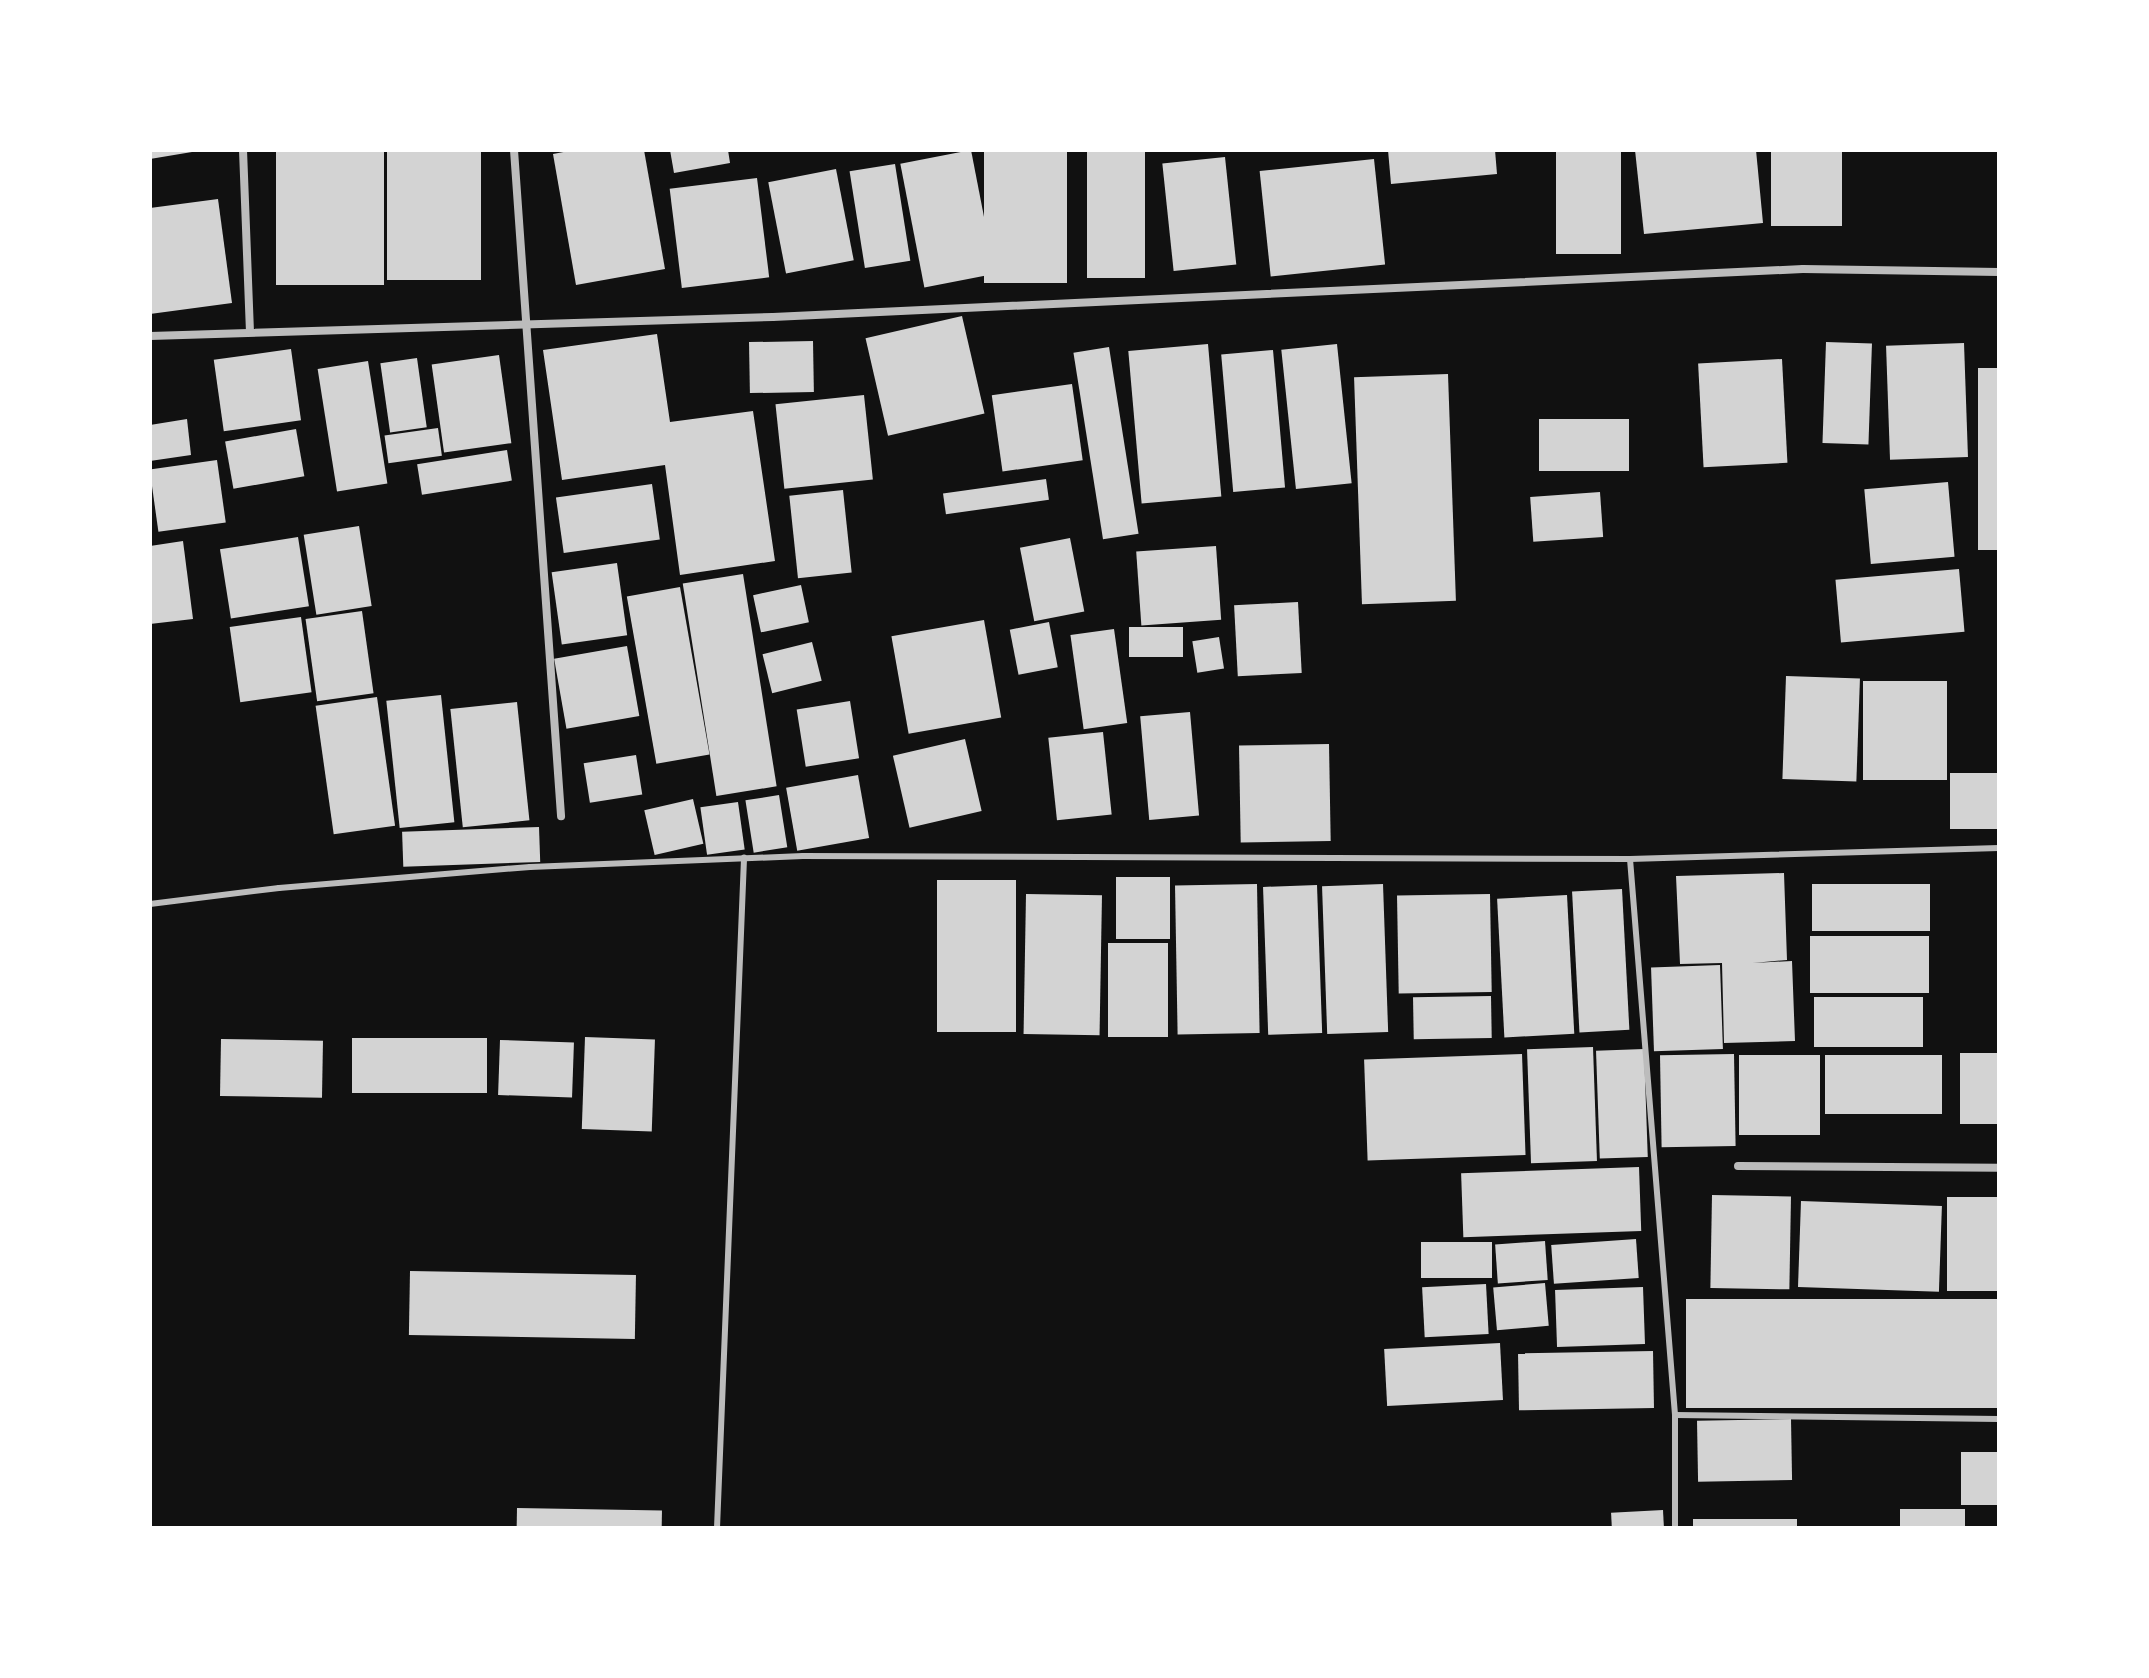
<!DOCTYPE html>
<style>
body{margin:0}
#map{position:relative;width:2149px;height:1678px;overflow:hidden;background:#111;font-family:"Noto Sans",sans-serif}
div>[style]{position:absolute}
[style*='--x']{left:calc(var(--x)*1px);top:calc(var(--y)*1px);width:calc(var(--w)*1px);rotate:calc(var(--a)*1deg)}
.building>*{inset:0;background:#d3d3d3;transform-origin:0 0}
.service>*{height:6px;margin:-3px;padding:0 3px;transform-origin:3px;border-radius:3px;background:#bcbcbc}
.minor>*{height:8px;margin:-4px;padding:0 4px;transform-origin:4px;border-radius:4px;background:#bcbcbc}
span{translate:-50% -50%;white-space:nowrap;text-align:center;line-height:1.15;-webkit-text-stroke:6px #fff;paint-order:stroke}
.frame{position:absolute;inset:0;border:152px solid #fff;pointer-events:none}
</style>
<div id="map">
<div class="building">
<i style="clip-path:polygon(150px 150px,192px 150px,192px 152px,150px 159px)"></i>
<i style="left:276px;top:150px;width:108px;height:135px"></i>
<i style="left:387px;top:150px;width:94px;height:130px"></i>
<i style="clip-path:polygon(574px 150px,644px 150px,665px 269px,576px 285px,553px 154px)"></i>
<i style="clip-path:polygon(670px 150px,728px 150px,730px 163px,674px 173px)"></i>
<i style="left:971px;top:150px;width:126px;height:72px;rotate:79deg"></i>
<i style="left:984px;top:150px;width:83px;height:133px"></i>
<i style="left:1087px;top:150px;width:58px;height:128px"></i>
<i style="clip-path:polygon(1388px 150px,1495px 150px,1497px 174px,1391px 184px)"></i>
<i style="left:1556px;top:150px;width:65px;height:104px"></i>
<i style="clip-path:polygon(1635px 150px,1756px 150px,1763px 223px,1644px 234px)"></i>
<i style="left:1771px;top:150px;width:71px;height:76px"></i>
<i style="left:1225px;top:157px;width:108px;height:63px;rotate:84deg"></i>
<i style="left:1374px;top:159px;width:106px;height:115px;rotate:84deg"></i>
<i style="left:895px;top:164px;width:98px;height:46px;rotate:81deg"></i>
<i style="left:836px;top:169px;width:93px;height:69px;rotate:79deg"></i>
<i style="left:757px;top:178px;width:100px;height:88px;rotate:83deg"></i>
<i style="clip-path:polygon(218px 199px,232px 303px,150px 314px,150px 208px)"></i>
<i style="left:962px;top:316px;width:100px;height:99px;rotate:77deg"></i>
<i style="clip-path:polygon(657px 334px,670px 422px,753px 411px,775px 561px,680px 575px,665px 465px,562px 480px,543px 350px)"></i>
<i style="left:813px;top:341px;width:51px;height:64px;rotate:89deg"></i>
<i style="left:1826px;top:342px;width:46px;height:101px;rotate:2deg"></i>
<i style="left:1964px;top:343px;width:114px;height:78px;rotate:88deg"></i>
<i style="left:1208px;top:344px;width:153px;height:80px;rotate:85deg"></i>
<i style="left:1337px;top:344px;width:140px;height:56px;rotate:84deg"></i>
<i style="left:1109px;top:347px;width:189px;height:36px;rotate:81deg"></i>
<i style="left:291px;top:349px;width:72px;height:78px;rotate:82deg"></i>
<i style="left:1273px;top:350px;width:138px;height:52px;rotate:85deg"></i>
<i style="left:499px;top:355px;width:89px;height:68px;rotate:82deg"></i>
<i style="left:417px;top:358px;width:70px;height:37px;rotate:82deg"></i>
<i style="left:1782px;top:359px;width:104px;height:84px;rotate:87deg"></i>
<i style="left:368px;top:361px;width:124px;height:51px;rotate:81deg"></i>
<i style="left:1999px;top:368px;width:182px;height:21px;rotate:90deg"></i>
<i style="left:1448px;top:374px;width:227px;height:94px;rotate:88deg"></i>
<i style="left:1072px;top:384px;width:77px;height:81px;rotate:82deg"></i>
<i style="left:864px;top:395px;width:85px;height:89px;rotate:84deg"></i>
<i style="clip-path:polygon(187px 419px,191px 455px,150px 461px,150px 425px)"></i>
<i style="left:1539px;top:419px;width:90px;height:52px"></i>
<i style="left:438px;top:428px;width:28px;height:54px;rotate:82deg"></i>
<i style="left:296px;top:429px;width:48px;height:72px;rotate:80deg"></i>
<i style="left:507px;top:450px;width:31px;height:91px;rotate:81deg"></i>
<i style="left:217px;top:460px;width:63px;height:68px;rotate:82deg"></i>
<i style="left:1046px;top:479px;width:21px;height:104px;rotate:82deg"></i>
<i style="left:1948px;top:482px;width:75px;height:84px;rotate:85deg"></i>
<i style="left:652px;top:484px;width:56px;height:97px;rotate:82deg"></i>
<i style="left:843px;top:490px;width:83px;height:54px;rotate:84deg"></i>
<i style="left:1600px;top:492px;width:45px;height:70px;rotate:86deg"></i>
<i style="left:359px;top:526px;width:81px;height:56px;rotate:81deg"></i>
<i style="left:298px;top:537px;width:70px;height:79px;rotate:81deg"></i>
<i style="left:1070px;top:538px;width:75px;height:51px;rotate:79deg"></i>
<i style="clip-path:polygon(183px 541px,193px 619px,150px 624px,150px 546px)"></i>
<i style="left:1216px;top:546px;width:74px;height:80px;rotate:86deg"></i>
<i style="left:617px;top:563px;width:73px;height:66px;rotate:82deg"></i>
<i style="left:1959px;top:569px;width:63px;height:124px;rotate:85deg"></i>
<i style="left:743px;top:574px;width:215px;height:61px;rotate:81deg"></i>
<i style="left:801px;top:585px;width:38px;height:49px;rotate:78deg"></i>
<i style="left:680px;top:587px;width:170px;height:54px;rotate:80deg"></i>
<i style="left:1298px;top:602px;width:71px;height:64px;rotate:87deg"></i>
<i style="left:362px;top:611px;width:83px;height:57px;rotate:82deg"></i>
<i style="left:301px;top:617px;width:76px;height:72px;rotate:82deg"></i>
<i style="left:984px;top:620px;width:99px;height:94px;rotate:80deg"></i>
<i style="left:1049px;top:622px;width:46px;height:40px;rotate:79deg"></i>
<i style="left:1183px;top:627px;width:30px;height:54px;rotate:90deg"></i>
<i style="left:1114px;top:629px;width:95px;height:44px;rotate:82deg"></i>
<i style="left:1219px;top:637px;width:32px;height:27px;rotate:81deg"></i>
<i style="left:812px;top:642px;width:40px;height:51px;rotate:76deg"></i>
<i style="left:627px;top:646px;width:71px;height:74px;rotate:80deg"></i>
<i style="left:1786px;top:676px;width:74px;height:103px;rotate:2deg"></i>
<i style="left:1863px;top:681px;width:84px;height:99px"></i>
<i style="left:441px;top:695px;width:128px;height:55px;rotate:84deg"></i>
<i style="left:377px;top:697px;width:130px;height:62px;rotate:82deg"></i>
<i style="left:850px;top:701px;width:58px;height:54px;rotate:81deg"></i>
<i style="left:517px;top:702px;width:119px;height:67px;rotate:84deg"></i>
<i style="left:1190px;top:712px;width:104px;height:50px;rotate:85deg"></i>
<i style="left:1103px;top:732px;width:83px;height:55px;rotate:84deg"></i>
<i style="left:965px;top:739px;width:74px;height:74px;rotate:77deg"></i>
<i style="left:1329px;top:744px;width:97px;height:90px;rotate:89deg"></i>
<i style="left:636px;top:755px;width:40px;height:53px;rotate:81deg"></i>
<i style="left:1950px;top:773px;width:49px;height:56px"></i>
<i style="left:858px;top:775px;width:64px;height:73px;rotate:80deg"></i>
<i style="left:779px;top:795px;width:53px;height:34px;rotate:81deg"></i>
<i style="left:693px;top:799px;width:46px;height:50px;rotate:77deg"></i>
<i style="left:738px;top:802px;width:48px;height:38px;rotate:82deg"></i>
<i style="left:539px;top:827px;width:35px;height:137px;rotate:88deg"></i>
<i style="clip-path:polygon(1784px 873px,1787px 960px,1753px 963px,1792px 961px,1795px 1041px,1724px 1043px,1722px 963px,1680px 964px,1676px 876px)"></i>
<i style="left:1116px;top:877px;width:54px;height:62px"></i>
<i style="left:1016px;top:880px;width:152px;height:79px;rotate:90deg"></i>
<i style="left:1257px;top:884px;width:149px;height:82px;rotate:89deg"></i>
<i style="left:1383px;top:884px;width:148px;height:61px;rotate:88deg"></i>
<i style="left:1812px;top:884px;width:118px;height:47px"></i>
<i style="left:1317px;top:885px;width:148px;height:54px;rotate:88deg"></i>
<i style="left:1622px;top:889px;width:141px;height:50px;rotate:87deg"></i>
<i style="left:1026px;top:894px;width:76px;height:140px;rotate:1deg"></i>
<i style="left:1490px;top:894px;width:98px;height:93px;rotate:89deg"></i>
<i style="left:1567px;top:895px;width:139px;height:70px;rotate:87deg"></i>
<i style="left:1810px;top:936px;width:119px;height:57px"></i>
<i style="left:1108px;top:943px;width:60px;height:94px"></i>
<i style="left:1720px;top:965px;width:84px;height:69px;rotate:88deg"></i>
<i style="left:1491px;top:996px;width:42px;height:78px;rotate:89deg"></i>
<i style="left:1923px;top:997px;width:50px;height:109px;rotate:90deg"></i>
<i style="left:585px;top:1037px;width:70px;height:92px;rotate:2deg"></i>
<i style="left:352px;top:1038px;width:135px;height:55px"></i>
<i style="left:221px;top:1039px;width:102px;height:57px;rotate:1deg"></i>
<i style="left:500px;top:1040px;width:74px;height:55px;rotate:2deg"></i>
<i style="left:1593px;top:1047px;width:114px;height:66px;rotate:88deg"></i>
<i style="left:1644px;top:1049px;width:108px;height:48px;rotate:88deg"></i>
<i style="left:1960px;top:1053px;width:39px;height:71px"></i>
<i style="left:1522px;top:1054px;width:101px;height:158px;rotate:88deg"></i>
<i style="left:1734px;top:1054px;width:92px;height:74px;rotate:89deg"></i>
<i style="left:1739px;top:1055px;width:81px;height:80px"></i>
<i style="left:1942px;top:1055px;width:59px;height:117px;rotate:90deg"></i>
<i style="left:1639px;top:1167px;width:64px;height:178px;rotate:88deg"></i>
<i style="left:1712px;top:1195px;width:79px;height:93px;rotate:1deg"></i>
<i style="left:1947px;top:1197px;width:52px;height:94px"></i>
<i style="left:1801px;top:1201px;width:141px;height:86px;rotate:2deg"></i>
<i style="left:1636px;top:1239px;width:39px;height:85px;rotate:86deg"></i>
<i style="left:1545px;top:1241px;width:39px;height:50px;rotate:86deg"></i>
<i style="left:1492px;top:1242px;width:36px;height:71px;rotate:90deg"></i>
<i style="left:410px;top:1271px;width:226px;height:64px;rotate:1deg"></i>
<i style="left:1545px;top:1283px;width:43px;height:52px;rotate:85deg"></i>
<i style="left:1486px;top:1284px;width:50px;height:64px;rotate:87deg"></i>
<i style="left:1643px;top:1287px;width:57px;height:88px;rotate:88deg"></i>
<i style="left:1686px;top:1299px;width:313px;height:109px"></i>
<i style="left:1500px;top:1343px;width:57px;height:116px;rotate:87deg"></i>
<i style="left:1653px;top:1351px;width:57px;height:135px;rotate:89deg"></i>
<i style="left:1791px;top:1419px;width:61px;height:94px;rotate:89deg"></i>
<i style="left:1961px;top:1452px;width:38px;height:53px"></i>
<i style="left:517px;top:1508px;width:145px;height:20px;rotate:1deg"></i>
<i style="left:1900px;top:1509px;width:65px;height:19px"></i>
<i style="left:1663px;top:1510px;width:18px;height:52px;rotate:87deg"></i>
<i style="left:1797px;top:1519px;width:9px;height:104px;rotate:90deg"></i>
</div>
<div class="service">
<i style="--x:1630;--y:859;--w:558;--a:85.37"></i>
<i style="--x:1675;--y:1415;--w:113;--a:90"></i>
<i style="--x:150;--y:904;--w:130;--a:-7.1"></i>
<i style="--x:279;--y:888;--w:252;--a:-4.8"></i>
<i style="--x:530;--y:867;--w:273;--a:-2.3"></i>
<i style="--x:803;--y:856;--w:827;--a:0.21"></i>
<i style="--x:1630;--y:859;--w:369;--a:-1.7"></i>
<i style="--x:1675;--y:1415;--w:324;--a:0.7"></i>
<i style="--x:717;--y:1528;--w:671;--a:-87.69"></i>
</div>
<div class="minor">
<i style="--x:243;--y:150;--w:182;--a:87.8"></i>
<i style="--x:514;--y:150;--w:668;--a:85.96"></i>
<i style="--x:150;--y:336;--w:623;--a:-1.75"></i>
<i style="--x:773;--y:317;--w:1031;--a:-2.67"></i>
<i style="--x:1803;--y:269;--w:196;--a:0.9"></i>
<i style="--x:1738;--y:1166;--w:261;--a:0.4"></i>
</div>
<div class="frame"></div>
</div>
